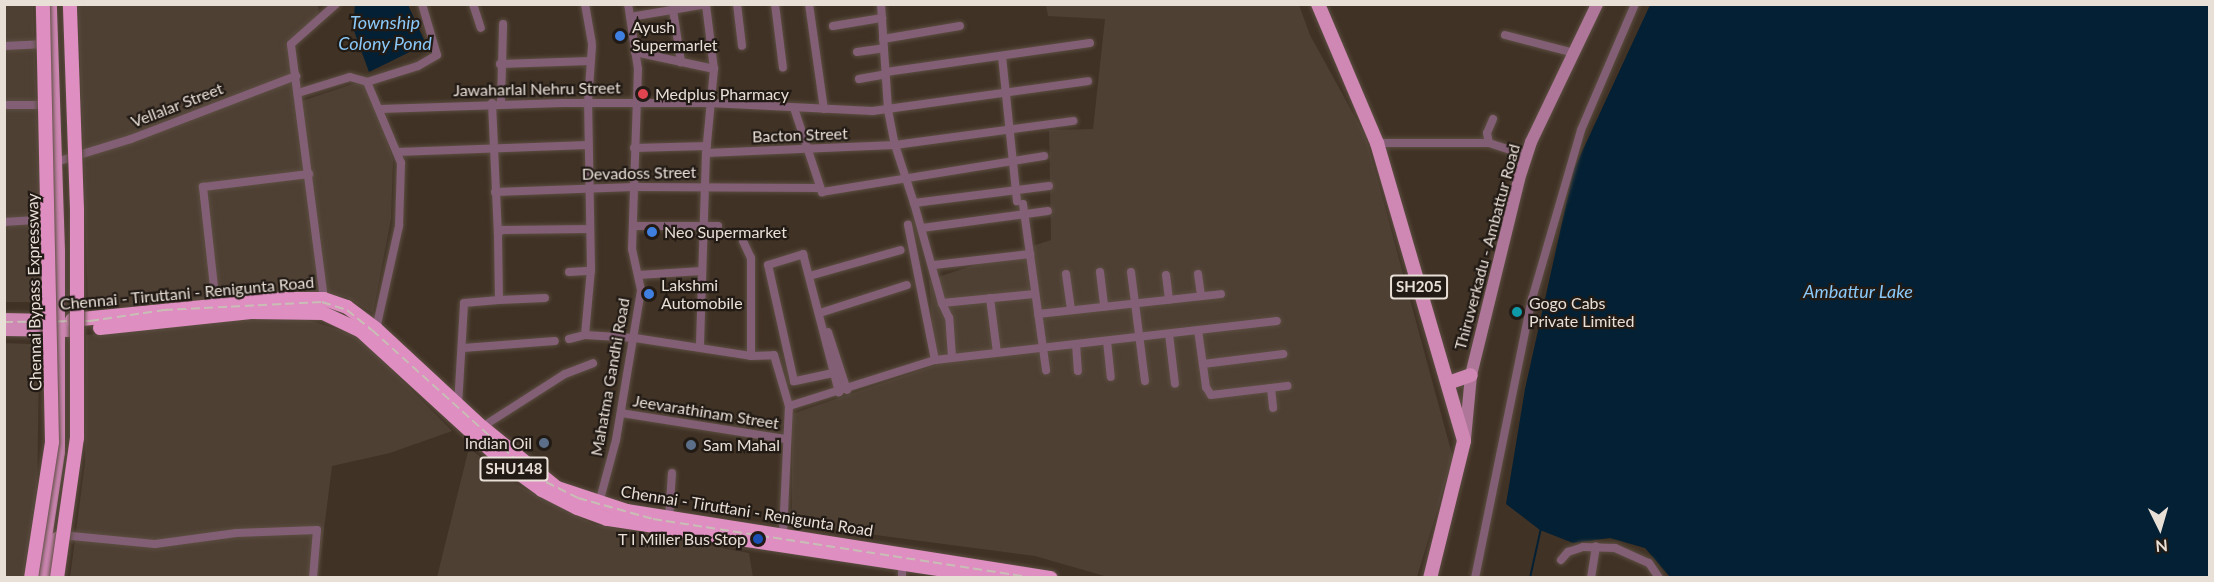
<!DOCTYPE html>
<style>
body{margin:0}
#map{position:relative;width:2214px;height:582px;overflow:hidden;background:#403225;font-family:Lato,sans-serif}
div>[style]{position:absolute}
[style*='--x']{left:calc(var(--x)*1px);top:calc(var(--y)*1px);width:calc(var(--w)*1px);rotate:calc(var(--a)*1deg)}
.industrial>*{inset:0;background:#4f4034}
.water>*{inset:0;background:#032034}
.stream>*{height:2px;margin:-1px;padding:0 1px;transform-origin:1px;border-radius:1px;background:#032034}
.roads{filter:drop-shadow(0 0 2px #5b4e41) drop-shadow(0 0 2px #5b4e41)}
.minor>*{height:8px;margin:-4px;padding:0 4px;transform-origin:4px;border-radius:4px;background:#835f75}
.secondary>*{height:12px;margin:-6px;padding:0 6px;transform-origin:6px;border-radius:6px;background:#ae7698}
.primary>*{height:14px;margin:-7px;padding:0 7px;transform-origin:7px;border-radius:7px;background:#cf87b4}
.trunk>*{height:14px;margin:-7px;padding:0 7px;transform-origin:7px;border-radius:7px;background:#de8ec0}
.rail>*{height:2px;margin-top:-1px;transform-origin:0;background:repeating-linear-gradient(90deg,#c8beb5 0 9px,transparent 0 13.5px)}
.bridges{filter:drop-shadow(0 0 2px #5b4e41) drop-shadow(0 0 2px #5b4e41)}
.trunk-bridge>*{height:14px;margin:-7px;padding:0 7px;transform-origin:7px;border-radius:7px;background:#de8ec0}
.dots>*{width:16px;height:16px;translate:-50% -50%;box-sizing:border-box;border:3px solid #221b15;border-radius:50%}
span{translate:-50% -50%;white-space:nowrap;text-align:center;line-height:1.15;-webkit-text-stroke:4.5px #221b15;paint-order:stroke}
.shield-label span{padding:2px 4px;background:#221b15;border:2px solid;border-radius:4px;-webkit-text-stroke-width:0}
.shield-label{font-size:15px;color:#e8dfd7;font-weight:700}
.poi-label{font-size:16px;color:#e8dfd7}
.left{translate:0 -50%;text-align:left}
.right{translate:-100% -50%;text-align:right}
.street-label{font-size:16px;color:#e8dfd7}
.water-label{font-size:18px;color:#8ac9f9;font-style:italic}
.frame{position:absolute;inset:0;border:6px solid #e8dfd7;pointer-events:none}
.north{position:absolute;left:2130px;top:498px;width:60px;height:60px;-webkit-text-stroke:4px #221b15;paint-order:stroke;rotate:175deg;font-size:16px;font-weight:700;line-height:24px;text-align:center;color:#e8dfd7}
.north::after{content:'';display:block;margin:auto;width:21px;height:27px;background:#e8dfd7;clip-path:polygon(50% 0,100% 100%,50% 72%,0 100%)}
</style>
<div id="map">
<div class="industrial">
<i style="clip-path:polygon(4px 5px,33px 5px,44px 302px,5px 302px)"></i>
<i style="clip-path:polygon(78px 5px,318px 5px,319px 16px,286px 42px,296px 103px,356px 83px,370px 85px,393px 160px,391px 219px,373px 313px,346px 297px,307px 292px,143px 305px,88px 304px)"></i>
<i style="clip-path:polygon(1046px 5px,1299px 5px,1310px 35px,1366px 137px,1453px 458px,1417px 577px,1108px 577px,1035px 556px,792px 524px,792px 414px,935px 365px,929px 280px,1051px 240px,1049px 130px,1093px 129px,1105px 19px,1048px 16px)"></i>
<i style="clip-path:polygon(302px 318px,358px 336px,452px 431px,390px 453px,332px 466px,318px 577px,70px 578px,85px 462px,86px 335px,225px 319px)"></i>
<i style="clip-path:polygon(4px 343px,30px 344px,39px 352px,37px 509px,25px 577px,5px 577px)"></i>
<i style="clip-path:polygon(469px 448px,516px 484px,593px 524px,749px 553px,753px 577px,437px 577px)"></i>
</div>
<div class="water">
<i style="clip-path:polygon(355px 5px,408px 5px,426px 44px,369px 72px,353px 28px)"></i>
<i style="clip-path:polygon(1650px 5px,2209px 5px,2209px 577px,1670px 577px,1645px 548px,1610px 538px,1573px 543px,1540px 530px,1506px 504px,1525px 389px,1574px 169px)"></i>
</div>
<div class="stream">
<i style="--x:1530;--y:578;--w:51;--a:-77.6"></i>
</div>
<div class="roads">
<div class="minor">
<i style="--x:473;--y:4;--w:25;--a:72"></i>
<i style="--x:585;--y:4;--w:39;--a:80"></i>
<i style="--x:737;--y:4;--w:42;--a:83.2"></i>
<i style="--x:775;--y:4;--w:64;--a:82.9"></i>
<i style="--x:809;--y:4;--w:106;--a:81.9"></i>
<i style="--x:881;--y:4;--w:106;--a:86.2"></i>
<i style="--x:888;--y:110;--w:36;--a:79"></i>
<i style="--x:895;--y:145;--w:61;--a:71.9"></i>
<i style="--x:914;--y:203;--w:136;--a:-7.2"></i>
<i style="--x:706;--y:5;--w:64;--a:82.9"></i>
<i style="--x:673;--y:10;--w:53;--a:81.3"></i>
<i style="--x:630;--y:17;--w:78;--a:-9.6"></i>
<i style="--x:833;--y:26;--w:50;--a:-9.3"></i>
<i style="--x:1505;--y:35;--w:71;--a:14.6"></i>
<i style="--x:883;--y:39;--w:78;--a:-9.6"></i>
<i style="--x:4;--y:46;--w:42;--a:-2.7"></i>
<i style="--x:635;--y:52;--w:81;--a:12.1"></i>
<i style="--x:714;--y:69;--w:84;--a:95.4"></i>
<i style="--x:706;--y:153;--w:194;--a:91.8"></i>
<i style="--x:857;--y:52;--w:27;--a:-8"></i>
<i style="--x:1002;--y:56;--w:146;--a:84.1"></i>
<i style="--x:500;--y:64;--w:90;--a:-1.9"></i>
<i style="--x:886;--y:72;--w:206;--a:-8.1"></i>
<i style="--x:859;--y:79;--w:27;--a:-10"></i>
<i style="--x:367;--y:82;--w:53;--a:-17.4"></i>
<i style="--x:418;--y:66;--w:22;--a:-30"></i>
<i style="--x:437;--y:55;--w:53;--a:-106.4"></i>
<i style="--x:298;--y:93;--w:54;--a:-17.1"></i>
<i style="--x:350;--y:77;--w:18;--a:16"></i>
<i style="--x:367;--y:82;--w:88;--a:67.2"></i>
<i style="--x:401;--y:163;--w:63;--a:91.8"></i>
<i style="--x:399;--y:226;--w:106;--a:102.6"></i>
<i style="--x:492;--y:103;--w:130;--a:87.4"></i>
<i style="--x:501;--y:103;--w:79;--a:-88.5"></i>
<i style="--x:4;--y:105;--w:43;--a:0"></i>
<i style="--x:794;--y:108;--w:89;--a:71.6"></i>
<i style="--x:822;--y:192;--w:225;--a:-9.2"></i>
<i style="--x:380;--y:109;--w:182;--a:-1.9"></i>
<i style="--x:562;--y:103;--w:147;--a:0"></i>
<i style="--x:709;--y:103;--w:164;--a:2.8"></i>
<i style="--x:873;--y:111;--w:217;--a:-7.9"></i>
<i style="--x:1493;--y:119;--w:15;--a:113"></i>
<i style="--x:1487;--y:133;--w:10;--a:79"></i>
<i style="--x:1489;--y:143;--w:40;--a:18"></i>
<i style="--x:1377;--y:143;--w:112;--a:0"></i>
<i style="--x:634;--y:148;--w:73;--a:-1.6"></i>
<i style="--x:397;--y:152;--w:191;--a:-2.1"></i>
<i style="--x:706;--y:153;--w:189;--a:-2.4"></i>
<i style="--x:895;--y:145;--w:180;--a:-7.7"></i>
<i style="--x:56;--y:162;--w:78;--a:-17"></i>
<i style="--x:131;--y:139;--w:177;--a:-20.9"></i>
<i style="--x:495;--y:192;--w:139;--a:-2.1"></i>
<i style="--x:634;--y:187;--w:186;--a:0.3"></i>
<i style="--x:914;--y:203;--w:104;--a:74.4"></i>
<i style="--x:1023;--y:204;--w:168;--a:82.1"></i>
<i style="--x:4;--y:222;--w:48;--a:-3.6"></i>
<i style="--x:633;--y:226;--w:85;--a:0"></i>
<i style="--x:922;--y:228;--w:127;--a:-7.7"></i>
<i style="--x:743;--y:241;--w:19;--a:65"></i>
<i style="--x:751;--y:258;--w:98;--a:90"></i>
<i style="--x:934;--y:265;--w:97;--a:-6.5"></i>
<i style="--x:569;--y:272;--w:22;--a:-3"></i>
<i style="--x:1100;--y:272;--w:35;--a:83"></i>
<i style="--x:1131;--y:272;--w:110;--a:82.7"></i>
<i style="--x:1066;--y:274;--w:36;--a:82"></i>
<i style="--x:1198;--y:274;--w:22;--a:82"></i>
<i style="--x:638;--y:275;--w:64;--a:-3.6"></i>
<i style="--x:813;--y:275;--w:91;--a:-15.9"></i>
<i style="--x:1166;--y:275;--w:25;--a:83"></i>
<i style="--x:990;--y:298;--w:55;--a:82.7"></i>
<i style="--x:324;--y:299;--w:257;--a:-97.4"></i>
<i style="--x:291;--y:44;--w:60;--a:-41.6"></i>
<i style="--x:499;--y:300;--w:46;--a:-2.5"></i>
<i style="--x:216;--y:305;--w:119;--a:-96.3"></i>
<i style="--x:203;--y:187;--w:107;--a:-7"></i>
<i style="--x:823;--y:312;--w:88;--a:-17.8"></i>
<i style="--x:1038;--y:314;--w:184;--a:-6.2"></i>
<i style="--x:1198;--y:330;--w:58;--a:82"></i>
<i style="--x:1206;--y:387;--w:9;--a:58"></i>
<i style="--x:1211;--y:395;--w:77;--a:-6.8"></i>
<i style="--x:828;--y:332;--w:61;--a:71.9"></i>
<i style="--x:1169;--y:334;--w:50;--a:83.2"></i>
<i style="--x:585;--y:335;--w:66;--a:-84.8"></i>
<i style="--x:591;--y:269;--w:166;--a:-91"></i>
<i style="--x:588;--y:103;--w:57;--a:-86"></i>
<i style="--x:569;--y:339;--w:16;--a:-14"></i>
<i style="--x:585;--y:335;--w:50;--a:3.4"></i>
<i style="--x:635;--y:338;--w:117;--a:8.8"></i>
<i style="--x:751;--y:356;--w:23;--a:-2"></i>
<i style="--x:774;--y:355;--w:53;--a:73.6"></i>
<i style="--x:789;--y:406;--w:128;--a:92.7"></i>
<i style="--x:1107;--y:341;--w:36;--a:84"></i>
<i style="--x:1076;--y:344;--w:27;--a:86"></i>
<i style="--x:463;--y:348;--w:92;--a:-4.4"></i>
<i style="--x:952;--y:357;--w:39;--a:-94"></i>
<i style="--x:949;--y:318;--w:17;--a:-115"></i>
<i style="--x:942;--y:303;--w:93;--a:-5.5"></i>
<i style="--x:935;--y:360;--w:344;--a:-6.5"></i>
<i style="--x:1203;--y:364;--w:81;--a:-7.1"></i>
<i style="--x:833;--y:373;--w:40;--a:168"></i>
<i style="--x:794;--y:381;--w:119;--a:-102.6"></i>
<i style="--x:768;--y:265;--w:37;--a:-17"></i>
<i style="--x:803;--y:254;--w:143;--a:75.4"></i>
<i style="--x:1271;--y:388;--w:20;--a:84"></i>
<i style="--x:458;--y:405;--w:102;--a:-86.6"></i>
<i style="--x:464;--y:303;--w:35;--a:-5"></i>
<i style="--x:499;--y:300;--w:67;--a:-90.9"></i>
<i style="--x:498;--y:233;--w:5;--a:-37"></i>
<i style="--x:502;--y:230;--w:88;--a:-0.7"></i>
<i style="--x:789;--y:406;--w:153;--a:-17.5"></i>
<i style="--x:935;--y:360;--w:138;--a:-101.3"></i>
<i style="--x:621;--y:413;--w:167;--a:9"></i>
<i style="--x:482;--y:427;--w:98;--a:-32.6"></i>
<i style="--x:565;--y:374;--w:30;--a:-21"></i>
<i style="--x:599;--y:503;--w:65;--a:-74.9"></i>
<i style="--x:616;--y:440;--w:152;--a:-80.5"></i>
<i style="--x:641;--y:290;--w:42;--a:-102.4"></i>
<i style="--x:632;--y:249;--w:180;--a:-88.1"></i>
<i style="--x:638;--y:69;--w:66;--a:-98.7"></i>
<i style="--x:669;--y:518;--w:45;--a:-86.2"></i>
<i style="--x:61;--y:535;--w:94;--a:5.5"></i>
<i style="--x:155;--y:544;--w:82;--a:-7.7"></i>
<i style="--x:236;--y:533;--w:81;--a:-2.1"></i>
<i style="--x:317;--y:530;--w:48;--a:94.8"></i>
<i style="--x:1561;--y:560;--w:11;--a:-49"></i>
<i style="--x:1568;--y:552;--w:16;--a:-18"></i>
<i style="--x:1583;--y:547;--w:32;--a:2"></i>
<i style="--x:1615;--y:548;--w:37;--a:24"></i>
<i style="--x:1649;--y:563;--w:18;--a:56"></i>
<i style="--x:902;--y:563;--w:15;--a:90"></i>
<i style="--x:1475;--y:578;--w:285;--a:-78.5"></i>
<i style="--x:1532;--y:299;--w:176;--a:-73.8"></i>
<i style="--x:1581;--y:130;--w:137;--a:-66.8"></i>
<i style="--x:1591;--y:578;--w:32;--a:-81"></i>
</div>
<div class="secondary">
<i style="--x:1465;--y:439;--w:64;--a:-84.6"></i>
<i style="--x:1471;--y:375;--w:202;--a:-76.2"></i>
<i style="--x:1519;--y:179;--w:39;--a:-72"></i>
<i style="--x:1531;--y:142;--w:153;--a:-64.4"></i>
</div>
<div class="primary">
<i style="--x:1318;--y:4;--w:151;--a:67"></i>
<i style="--x:1377;--y:143;--w:310;--a:73.7"></i>
<i style="--x:1464;--y:441;--w:141;--a:103.9"></i>
<i style="--x:4;--y:320;--w:46;--a:1.2"></i>
<i style="--x:4;--y:329;--w:69;--a:0.8"></i>
<i style="--x:1448;--y:383;--w:24;--a:-19"></i>
<i style="--x:39;--y:578;--w:127;--a:-81.4"></i>
<i style="--x:58;--y:452;--w:201;--a:-90"></i>
<i style="--x:58;--y:251;--w:247;--a:-91.9"></i>
<i style="--x:49;--y:578;--w:40;--a:-78"></i>
</div>
<div class="trunk">
<i style="--x:72;--y:320;--w:212;--a:-5.7"></i>
<i style="--x:283;--y:299;--w:41;--a:0"></i>
<i style="--x:324;--y:299;--w:24;--a:19"></i>
<i style="--x:347;--y:307;--w:36;--a:37"></i>
<i style="--x:376;--y:329;--w:144;--a:42.8"></i>
<i style="--x:482;--y:427;--w:97;--a:39.1"></i>
<i style="--x:557;--y:488;--w:74;--a:18.2"></i>
<i style="--x:627;--y:511;--w:429;--a:9"></i>
<i style="--x:100;--y:328;--w:152;--a:-6"></i>
<i style="--x:251;--y:312;--w:72;--a:0.8"></i>
<i style="--x:323;--y:313;--w:42;--a:25.3"></i>
<i style="--x:361;--y:331;--w:195;--a:42.5"></i>
<i style="--x:505;--y:463;--w:46;--a:36.1"></i>
<i style="--x:542;--y:490;--w:39;--a:27"></i>
<i style="--x:577;--y:508;--w:32;--a:20"></i>
<i style="--x:607;--y:519;--w:393;--a:8.6"></i>
</div>
</div>
<div class="rail">
<i style="--x:4;--y:322;--w:86;--a:-0.7"></i>
<i style="--x:90;--y:321;--w:75;--a:-8.5"></i>
<i style="--x:164;--y:310;--w:158;--a:-2.9"></i>
<i style="--x:322;--y:302;--w:26;--a:18"></i>
<i style="--x:347;--y:310;--w:32;--a:39"></i>
<i style="--x:372;--y:330;--w:218;--a:42"></i>
<i style="--x:534;--y:476;--w:49;--a:26.6"></i>
<i style="--x:578;--y:498;--w:78;--a:15.6"></i>
<i style="--x:653;--y:519;--w:388;--a:8.8"></i>
</div>
<div class="bridges">
<div class="trunk-bridge">
<i style="--x:31;--y:578;--w:138;--a:-81.2"></i>
<i style="--x:52;--y:442;--w:438;--a:-91.2"></i>
<i style="--x:57;--y:578;--w:141;--a:-81.9"></i>
<i style="--x:77;--y:438;--w:229;--a:-90"></i>
<i style="--x:77;--y:209;--w:205;--a:-92"></i>
</div>
</div>
<div class="dots">
<i style="left:620px;top:36px;background:#3f7fe0"></i>
<i style="left:643px;top:94px;background:#e0444e"></i>
<i style="left:652px;top:232px;background:#3f7fe0"></i>
<i style="left:649px;top:294px;background:#3f7fe0"></i>
<i style="left:1517px;top:312px;background:#0f9aa8"></i>
<i style="left:544px;top:443px;background:#5c6f8a"></i>
<i style="left:691px;top:445px;background:#5c6f8a"></i>
<i style="left:758px;top:539px;background:#1a4fb4"></i>
</div>
<div class="shield-label">
<span style="left:1419px;top:287px">SH205</span>
<span style="left:514px;top:469px">SHU148</span>
</div>
<div class="poi-label">
<span class="left" style="left:632px;top:36px">Ayush<br>Supermarlet</span>
<span class="left" style="left:655px;top:94px">Medplus Pharmacy</span>
<span class="left" style="left:664px;top:232px">Neo Supermarket</span>
<span class="left" style="left:661px;top:294px">Lakshmi<br>Automobile</span>
<span class="left" style="left:1529px;top:312px">Gogo Cabs<br>Private Limited</span>
<span class="right" style="left:532px;top:443px">Indian Oil</span>
<span class="left" style="left:703px;top:445px">Sam Mahal</span>
<span class="right" style="left:746px;top:539px">T I Miller Bus Stop</span>
</div>
<div class="street-label">
<span style="left:537px;top:89px;rotate:-1deg">Jawaharlal Nehru Street</span>
<span style="left:177px;top:105px;rotate:-21deg">Vellalar Street</span>
<span style="left:800px;top:135px;rotate:-2deg">Bacton Street</span>
<span style="left:639px;top:173px;rotate:-1deg">Devadoss Street</span>
<span style="left:1487px;top:247px;rotate:-75deg">Thiruverkadu - Ambattur Road</span>
<span style="left:34px;top:292px;rotate:-91deg">Chennai Bypass Expressway</span>
<span style="left:187px;top:293px;rotate:-5deg">Chennai - Tiruttani - Renigunta Road</span>
<span style="left:610px;top:377px;rotate:-80deg">Mahatma Gandhi Road</span>
<span style="left:706px;top:412px;rotate:9deg">Jeevarathinam Street</span>
<span style="left:747px;top:511px;rotate:9deg">Chennai - Tiruttani - Renigunta Road</span>
</div>
<div class="water-label">
<span style="left:385px;top:33px">Township<br>Colony Pond</span>
<span style="left:1858px;top:291px">Ambattur Lake</span>
</div>
<div class="frame"></div>
<div class="north">N</div>
</div>
